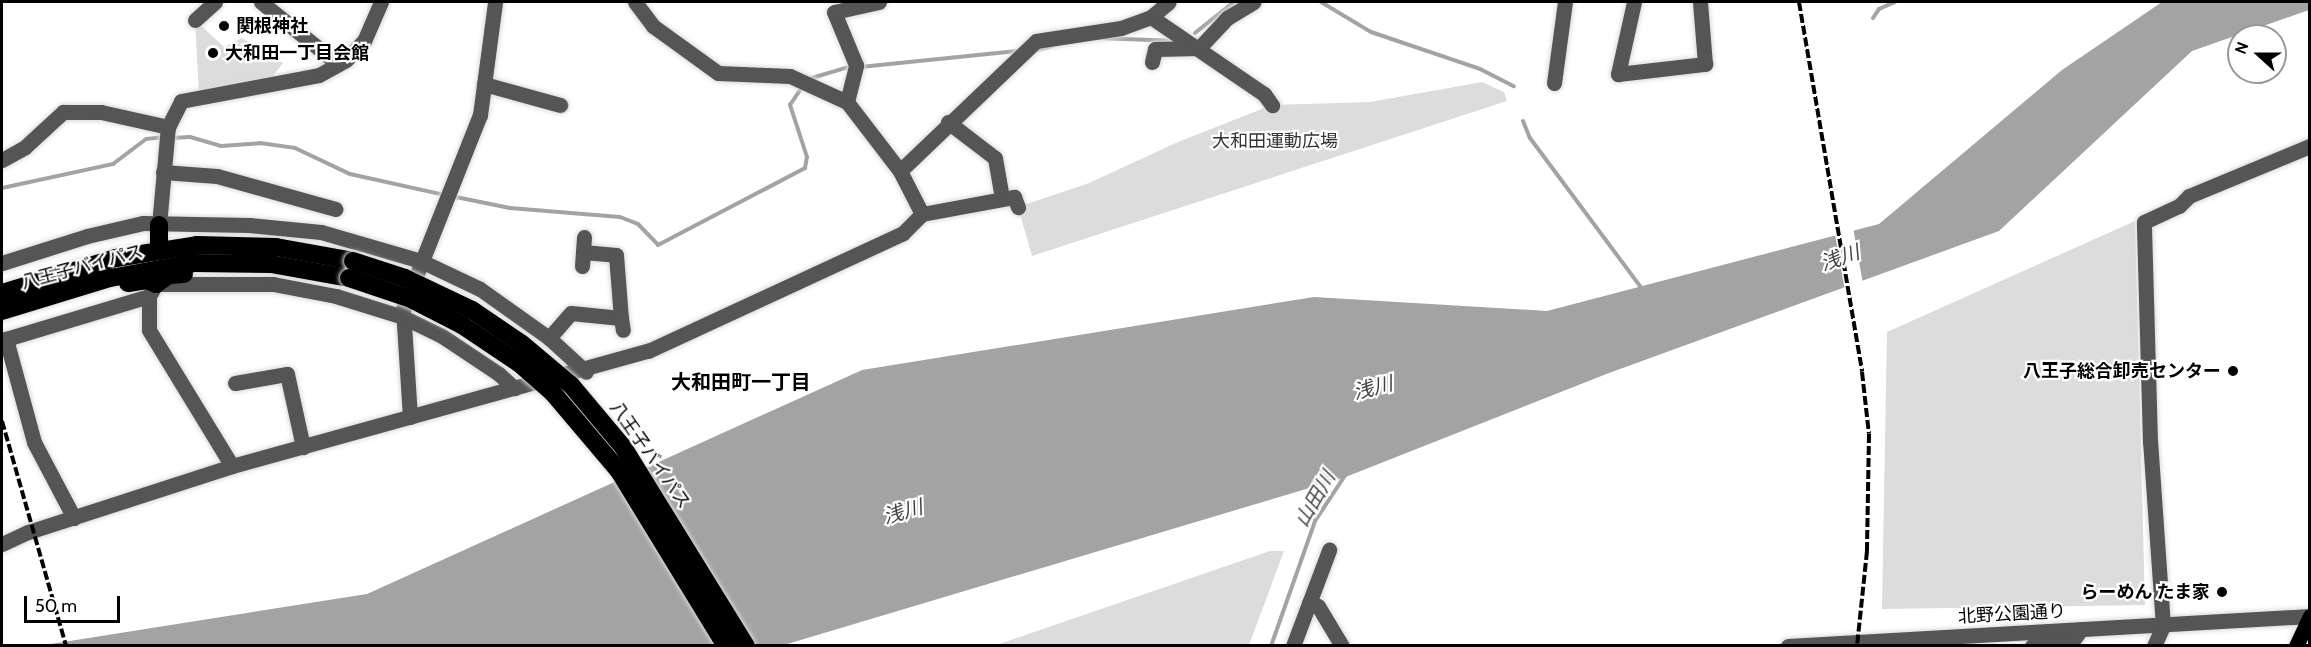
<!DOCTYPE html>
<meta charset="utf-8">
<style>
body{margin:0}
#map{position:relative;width:2311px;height:647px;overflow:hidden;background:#fff;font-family:Cabin,"Noto Sans JP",sans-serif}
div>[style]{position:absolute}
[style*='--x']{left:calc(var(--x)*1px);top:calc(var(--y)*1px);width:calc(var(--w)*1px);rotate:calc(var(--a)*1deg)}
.green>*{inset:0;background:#dcdcdc}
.water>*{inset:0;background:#a3a3a3}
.pier>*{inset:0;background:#fff;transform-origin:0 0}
.stream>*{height:4px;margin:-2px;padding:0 2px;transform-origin:2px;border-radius:2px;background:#a3a3a3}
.roads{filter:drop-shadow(0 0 2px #dbdbdb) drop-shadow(0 0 2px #dbdbdb)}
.minor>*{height:15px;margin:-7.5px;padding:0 7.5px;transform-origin:7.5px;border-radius:7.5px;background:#555}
.major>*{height:15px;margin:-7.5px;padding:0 7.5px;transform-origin:7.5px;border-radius:7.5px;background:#000}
.highway>*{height:18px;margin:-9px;padding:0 9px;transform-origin:9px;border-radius:9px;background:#000}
.rail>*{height:4px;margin-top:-2px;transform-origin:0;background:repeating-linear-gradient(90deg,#000 0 9px,transparent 0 12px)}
.bridges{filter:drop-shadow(0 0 2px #dbdbdb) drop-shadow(0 0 2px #dbdbdb)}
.highway-bridge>*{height:18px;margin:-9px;padding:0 9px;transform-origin:9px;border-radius:9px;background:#000}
.dots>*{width:16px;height:16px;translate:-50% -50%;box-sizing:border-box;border:3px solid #fff;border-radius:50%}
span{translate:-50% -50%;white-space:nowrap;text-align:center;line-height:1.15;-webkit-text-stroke:4.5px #fff;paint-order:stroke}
.poi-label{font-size:18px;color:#000;font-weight:700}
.left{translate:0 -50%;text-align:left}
.right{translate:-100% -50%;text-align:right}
.park-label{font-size:18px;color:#333}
.street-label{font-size:18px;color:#000}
.water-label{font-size:20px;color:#444;font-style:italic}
.neighbourhood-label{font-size:20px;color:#000;font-weight:700}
.frame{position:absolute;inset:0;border:3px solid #000;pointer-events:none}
.north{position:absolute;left:2227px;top:24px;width:60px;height:60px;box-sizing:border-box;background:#fff;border:2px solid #999;border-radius:50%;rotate:291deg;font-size:16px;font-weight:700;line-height:24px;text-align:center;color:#000}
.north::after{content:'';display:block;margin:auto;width:21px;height:27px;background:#000;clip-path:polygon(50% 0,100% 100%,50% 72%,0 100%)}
.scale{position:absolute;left:24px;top:596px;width:96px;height:27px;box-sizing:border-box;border:3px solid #000;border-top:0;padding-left:8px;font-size:18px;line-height:21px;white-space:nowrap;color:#000;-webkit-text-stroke:4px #fff;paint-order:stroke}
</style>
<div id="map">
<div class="green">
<i style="clip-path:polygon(195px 20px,224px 47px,242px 38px,283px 63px,265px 86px,199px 95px)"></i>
<i style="clip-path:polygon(1482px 82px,1504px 92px,1507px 101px,1032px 256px,1018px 207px,1089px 183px,1178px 142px,1272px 105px,1370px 102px)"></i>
<i style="clip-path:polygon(2135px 221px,2145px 605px,1882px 609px,1887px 332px)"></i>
<i style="clip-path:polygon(1270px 551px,1284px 551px,1249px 645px,996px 645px)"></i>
</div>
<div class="water">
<i style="clip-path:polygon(2162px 2px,2309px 2px,2309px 10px,2192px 51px,1999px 231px,1609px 373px,1343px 478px,784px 645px,38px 646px,367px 594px,862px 370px,1314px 297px,1547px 311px,1879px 224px,2062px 70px)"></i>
</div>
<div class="pier">
<i style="left:1853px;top:227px;width:58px;height:19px;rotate:80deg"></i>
</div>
<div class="stream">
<i style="--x:1321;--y:2;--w:58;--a:31"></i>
<i style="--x:1371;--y:32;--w:115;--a:18.7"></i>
<i style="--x:1480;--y:69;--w:38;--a:27"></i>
<i style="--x:1873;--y:18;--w:11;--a:-56"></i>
<i style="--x:1879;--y:9;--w:17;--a:-24"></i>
<i style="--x:1195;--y:33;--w:50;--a:-38.5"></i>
<i style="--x:1098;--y:38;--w:79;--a:2.2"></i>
<i style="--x:1033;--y:51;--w:20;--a:-15"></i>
<i style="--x:860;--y:67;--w:158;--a:-5.8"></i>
<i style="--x:812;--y:78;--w:42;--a:-16.7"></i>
<i style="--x:1523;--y:121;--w:18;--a:68"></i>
<i style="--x:1530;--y:138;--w:188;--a:53.4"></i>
<i style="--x:172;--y:138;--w:18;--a:-3"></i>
<i style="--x:190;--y:137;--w:32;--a:16"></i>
<i style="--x:221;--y:146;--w:39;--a:-4"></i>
<i style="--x:260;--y:143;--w:35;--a:8"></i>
<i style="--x:295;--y:148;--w:61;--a:25.3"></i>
<i style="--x:350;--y:174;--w:92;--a:12.5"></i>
<i style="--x:2;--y:188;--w:114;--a:-12.2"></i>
<i style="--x:113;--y:164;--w:41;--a:-37.1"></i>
<i style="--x:146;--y:139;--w:18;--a:-6"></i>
<i style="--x:451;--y:196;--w:60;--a:11.5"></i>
<i style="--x:510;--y:208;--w:110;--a:4.7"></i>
<i style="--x:620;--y:217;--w:19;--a:21"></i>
<i style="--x:638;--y:224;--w:29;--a:46"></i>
<i style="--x:658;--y:245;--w:166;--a:-27.6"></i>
<i style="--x:805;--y:168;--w:11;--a:-80"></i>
<i style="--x:807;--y:157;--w:55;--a:-108.1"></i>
<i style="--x:790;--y:105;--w:23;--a:-56"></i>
<i style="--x:1271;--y:646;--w:133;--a:-70.6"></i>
<i style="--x:1315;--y:521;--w:56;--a:-56.6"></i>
</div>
<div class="roads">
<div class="minor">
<i style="--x:261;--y:2;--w:99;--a:38.8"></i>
<i style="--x:635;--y:2;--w:30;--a:53"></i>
<i style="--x:653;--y:26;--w:80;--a:35.9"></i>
<i style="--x:718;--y:73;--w:72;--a:2.4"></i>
<i style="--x:790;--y:76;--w:63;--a:24.5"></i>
<i style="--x:847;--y:102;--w:87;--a:52.5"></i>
<i style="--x:1634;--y:2;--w:74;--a:102.5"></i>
<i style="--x:1618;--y:74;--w:88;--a:-6.6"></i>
<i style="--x:1705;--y:64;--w:62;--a:-94.6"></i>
<i style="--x:1151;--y:17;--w:137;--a:34.3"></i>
<i style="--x:1264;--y:94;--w:14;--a:54"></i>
<i style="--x:195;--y:20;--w:27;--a:-42"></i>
<i style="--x:1152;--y:62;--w:13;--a:-77"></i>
<i style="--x:1155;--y:49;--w:44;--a:-1.3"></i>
<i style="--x:1199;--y:48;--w:41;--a:-47"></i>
<i style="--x:1227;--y:18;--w:31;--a:-31"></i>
<i style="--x:1554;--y:83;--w:82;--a:-82.3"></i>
<i style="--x:484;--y:84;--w:79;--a:15.4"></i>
<i style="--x:847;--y:102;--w:38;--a:-76"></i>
<i style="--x:856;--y:65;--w:57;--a:-112.5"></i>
<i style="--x:834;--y:12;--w:46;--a:-12.5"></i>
<i style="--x:948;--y:122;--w:59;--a:37.5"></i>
<i style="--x:995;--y:158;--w:41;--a:80.1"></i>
<i style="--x:2;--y:160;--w:26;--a:-29"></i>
<i style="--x:25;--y:147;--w:52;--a:-42.6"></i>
<i style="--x:63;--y:112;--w:38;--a:0"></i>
<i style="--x:101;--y:112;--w:69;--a:12.6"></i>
<i style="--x:163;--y:172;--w:54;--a:4.2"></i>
<i style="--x:217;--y:176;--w:123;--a:15.6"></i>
<i style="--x:922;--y:214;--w:48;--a:-117.1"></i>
<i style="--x:900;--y:171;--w:188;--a:-43.7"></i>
<i style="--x:1036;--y:41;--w:86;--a:-8.7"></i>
<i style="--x:1121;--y:28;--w:32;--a:-20"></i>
<i style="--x:1151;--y:17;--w:23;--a:-40"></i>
<i style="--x:159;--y:225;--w:98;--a:-84.8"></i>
<i style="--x:168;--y:127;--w:29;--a:-63"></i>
<i style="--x:181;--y:101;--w:140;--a:-10.7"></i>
<i style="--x:319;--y:75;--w:31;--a:-29"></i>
<i style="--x:346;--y:60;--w:26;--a:-47"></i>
<i style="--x:364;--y:41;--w:43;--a:-66.4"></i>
<i style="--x:583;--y:252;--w:33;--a:5"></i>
<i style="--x:616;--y:255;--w:63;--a:85.5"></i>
<i style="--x:2;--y:263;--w:89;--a:-17.6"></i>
<i style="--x:87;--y:236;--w:57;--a:-13.1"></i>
<i style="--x:143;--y:223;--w:106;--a:1.1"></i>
<i style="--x:249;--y:225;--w:72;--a:5.6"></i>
<i style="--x:321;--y:232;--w:104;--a:16.2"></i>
<i style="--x:421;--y:261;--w:65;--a:25.4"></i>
<i style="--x:480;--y:289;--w:85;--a:35.4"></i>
<i style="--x:549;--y:338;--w:50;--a:42.6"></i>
<i style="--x:582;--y:266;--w:29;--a:-86"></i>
<i style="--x:549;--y:338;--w:33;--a:-49"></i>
<i style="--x:571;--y:313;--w:50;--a:5.7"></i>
<i style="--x:621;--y:318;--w:12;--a:81"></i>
<i style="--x:235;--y:383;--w:53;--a:-9.8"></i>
<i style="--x:287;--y:374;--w:75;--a:77.6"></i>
<i style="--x:410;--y:417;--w:108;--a:-93.7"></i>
<i style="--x:403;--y:309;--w:209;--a:-68.4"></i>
<i style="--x:480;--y:115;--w:114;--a:-82.4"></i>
<i style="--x:232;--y:466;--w:159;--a:-121.4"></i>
<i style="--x:149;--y:330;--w:34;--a:-90"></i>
<i style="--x:149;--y:296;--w:14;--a:-60"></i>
<i style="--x:156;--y:284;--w:117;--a:0"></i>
<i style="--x:273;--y:284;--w:64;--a:10.8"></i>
<i style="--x:336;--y:296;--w:70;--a:17.4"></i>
<i style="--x:403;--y:317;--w:43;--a:26"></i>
<i style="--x:442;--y:336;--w:69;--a:33.7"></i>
<i style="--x:499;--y:374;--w:21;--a:43"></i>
<i style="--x:74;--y:518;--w:86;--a:-117.8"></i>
<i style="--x:34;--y:442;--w:107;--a:-105.2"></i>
<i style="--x:6;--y:339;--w:149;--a:-16.7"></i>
<i style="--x:2;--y:544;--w:29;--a:-25"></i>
<i style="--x:28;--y:532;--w:214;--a:-17.9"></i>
<i style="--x:232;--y:466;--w:432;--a:-15.5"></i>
<i style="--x:648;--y:351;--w:281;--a:-24.8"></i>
<i style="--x:903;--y:233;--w:27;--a:-45"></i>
<i style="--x:922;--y:214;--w:94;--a:-10.5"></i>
<i style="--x:1014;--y:197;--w:11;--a:68"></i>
<i style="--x:1309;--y:603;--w:9;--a:18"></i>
<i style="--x:1318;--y:606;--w:47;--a:59"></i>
<i style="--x:1293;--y:646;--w:103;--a:-69.4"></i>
<i style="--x:1788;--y:646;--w:523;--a:-3.29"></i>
<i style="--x:2032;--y:646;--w:39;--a:-4"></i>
<i style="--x:2071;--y:643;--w:17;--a:-54"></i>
<i style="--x:2154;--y:646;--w:22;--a:-66"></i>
<i style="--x:2163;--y:626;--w:184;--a:-94"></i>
<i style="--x:2150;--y:442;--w:220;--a:-91.6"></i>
<i style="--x:2144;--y:222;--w:38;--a:-25"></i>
<i style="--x:2179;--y:206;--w:14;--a:-45"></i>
<i style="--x:2189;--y:196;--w:131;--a:-22.5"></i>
</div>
<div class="major">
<i style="--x:2296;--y:646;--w:33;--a:-65"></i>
</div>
<div class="highway">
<i style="--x:159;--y:249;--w:24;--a:-90"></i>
<i style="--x:128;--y:283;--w:19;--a:-9"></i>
<i style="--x:147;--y:280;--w:10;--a:24"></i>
<i style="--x:156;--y:284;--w:16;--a:-35"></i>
<i style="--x:169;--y:275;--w:15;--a:-4"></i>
<i style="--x:2;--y:293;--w:119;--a:-17.1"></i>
<i style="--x:116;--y:258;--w:82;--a:-9.1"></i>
<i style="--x:197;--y:245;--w:79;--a:1.5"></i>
<i style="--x:276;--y:247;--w:78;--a:10.3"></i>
<i style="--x:2;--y:311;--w:113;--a:-17"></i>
<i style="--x:110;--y:278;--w:85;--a:-10.1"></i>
<i style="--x:194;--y:263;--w:77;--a:0.7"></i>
<i style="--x:271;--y:264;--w:79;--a:10.2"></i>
</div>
</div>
<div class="rail">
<i style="--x:1799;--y:2;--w:375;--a:80.3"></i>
<i style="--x:1862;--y:372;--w:62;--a:83.6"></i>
<i style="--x:1869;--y:434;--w:117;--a:91"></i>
<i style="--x:1867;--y:551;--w:96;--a:96"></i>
<i style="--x:2;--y:421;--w:234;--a:74.1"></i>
</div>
<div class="bridges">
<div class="highway-bridge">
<i style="--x:353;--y:261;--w:55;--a:18.1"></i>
<i style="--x:405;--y:278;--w:74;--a:25.5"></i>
<i style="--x:472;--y:310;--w:60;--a:34.2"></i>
<i style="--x:522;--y:344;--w:64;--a:39.9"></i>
<i style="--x:571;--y:385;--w:81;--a:50"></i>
<i style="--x:623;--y:447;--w:234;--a:58.3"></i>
<i style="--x:349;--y:278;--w:65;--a:18.7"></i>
<i style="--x:411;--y:299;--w:57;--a:27"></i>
<i style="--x:462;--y:325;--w:70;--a:33.9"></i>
<i style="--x:520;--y:364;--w:44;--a:41.3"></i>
<i style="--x:553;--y:393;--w:102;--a:49.8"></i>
<i style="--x:619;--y:471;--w:205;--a:58.6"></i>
</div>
</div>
<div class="dots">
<i style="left:224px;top:26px;background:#000"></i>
<i style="left:213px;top:53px;background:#000"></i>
<i style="left:2233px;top:371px;background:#000"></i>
<i style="left:2222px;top:592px;background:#000"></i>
</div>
<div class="poi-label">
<span class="left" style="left:236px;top:26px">関根神社</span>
<span class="left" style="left:225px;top:53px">大和田一丁目会館</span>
<span class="right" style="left:2221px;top:371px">八王子総合卸売センター</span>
<span class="right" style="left:2210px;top:592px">らーめん たま家</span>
</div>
<div class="park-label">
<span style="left:1275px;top:141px">大和田運動広場</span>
</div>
<div class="street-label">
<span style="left:82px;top:267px;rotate:-15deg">八王子バイパス</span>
<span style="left:650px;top:455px;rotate:55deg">八王子バイパス</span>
<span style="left:2012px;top:614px;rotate:-3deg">北野公園通り</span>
</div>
<div class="water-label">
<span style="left:1840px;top:258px;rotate:-19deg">浅川</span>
<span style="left:1373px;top:388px;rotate:-14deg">浅川</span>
<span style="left:1315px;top:499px;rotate:-60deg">山田川</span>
<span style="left:903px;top:512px;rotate:-16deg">浅川</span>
</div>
<div class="neighbourhood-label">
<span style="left:741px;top:382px">大和田町一丁目</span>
</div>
<div class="frame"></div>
<div class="north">N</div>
<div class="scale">50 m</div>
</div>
